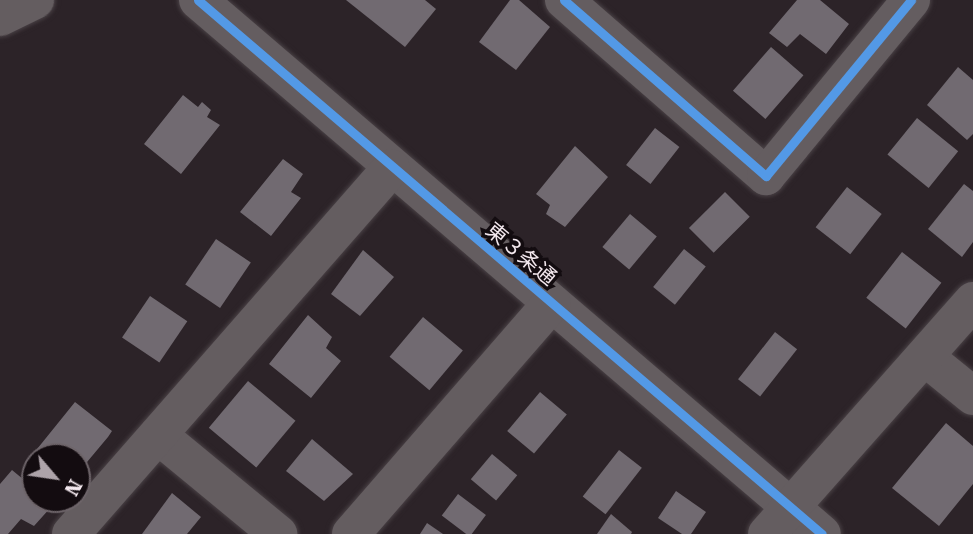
<!DOCTYPE html>
<meta charset="utf-8">
<style>
body{margin:0}
#map{position:relative;width:973px;height:534px;overflow:hidden;background:#2c2328;font-family:"Roboto Serif","Noto Sans JP",serif}
div>[style]{position:absolute}
[style*='--x']{left:calc(var(--x)*1px);top:calc(var(--y)*1px);width:calc(var(--w)*1px);rotate:calc(var(--a)*1deg)}
.building>*{inset:0;background:#716a71;transform-origin:0 0}
.roads{filter:drop-shadow(0 0 2px #494145) drop-shadow(0 0 2px #494145)}
.minor>*{height:38px;margin:-19px;padding:0 19px;transform-origin:19px;border-radius:19px;background:#645d60}
.cycleway>*{height:9px;margin:-4.5px;padding:0 4.5px;transform-origin:4.5px;border-radius:4.5px;background:#5399e6}
span{translate:-50% -50%;white-space:nowrap;text-align:center;line-height:1.15;-webkit-text-stroke:7px #130c10;paint-order:stroke}
.street-label{font-size:21px;color:#f3e8ee}
.north{position:absolute;left:21px;top:443px;width:70px;height:70px;box-sizing:border-box;background:#130c10;border:2px solid #6d6469;border-radius:50%;rotate:119deg;font-size:19px;font-weight:700;line-height:28px;text-align:center;color:#f3e8ee}
.north::after{content:'';display:block;margin:auto;width:24px;height:32px;background:#ada3a9;clip-path:polygon(50% 0,100% 100%,50% 72%,0 100%)}
</style>
<div id="map">
<div class="building">
<i style="clip-path:polygon(346px 0,425px 0,436px 9px,405px 47px)"></i>
<i style="clip-path:polygon(510px 0,519px 0,550px 27px,516px 70px,479px 42px)"></i>
<i style="clip-path:polygon(797px 0,820px 0,849px 24px,826px 54px,800px 34px,787px 47px,769px 33px)"></i>
<i style="left:771px;top:47px;width:43px;height:58px;rotate:41deg"></i>
<i style="clip-path:polygon(958px 67px,973px 80px,973px 134px,967px 140px,927px 105px)"></i>
<i style="clip-path:polygon(183px 95px,198px 107px,202px 102px,211px 110px,207px 117px,220px 125px,181px 174px,144px 144px)"></i>
<i style="left:917px;top:118px;width:53px;height:47px;rotate:39deg"></i>
<i style="left:655px;top:128px;width:31px;height:47px;rotate:38deg"></i>
<i style="clip-path:polygon(575px 146px,608px 177px,565px 227px,546px 214px,550px 205px,536px 194px)"></i>
<i style="clip-path:polygon(283px 159px,303px 174px,291px 192px,301px 198px,271px 236px,240px 212px)"></i>
<i style="clip-path:polygon(964px 184px,973px 191px,973px 242px,962px 257px,928px 229px)"></i>
<i style="left:847px;top:187px;width:44px;height:51px;rotate:38deg"></i>
<i style="left:725px;top:192px;width:35px;height:51px;rotate:45deg"></i>
<i style="left:630px;top:214px;width:35px;height:43px;rotate:40deg"></i>
<i style="left:216px;top:239px;width:42px;height:55px;rotate:34deg"></i>
<i style="left:684px;top:249px;width:28px;height:49px;rotate:39deg"></i>
<i style="clip-path:polygon(363px 250px,394px 277px,360px 316px,331px 294px)"></i>
<i style="left:902px;top:252px;width:50px;height:58px;rotate:38deg"></i>
<i style="left:150px;top:296px;width:45px;height:50px;rotate:34deg"></i>
<i style="clip-path:polygon(308px 315px,332px 337px,326px 348px,341px 361px,311px 398px,269px 364px)"></i>
<i style="left:423px;top:317px;width:52px;height:52px;rotate:40deg"></i>
<i style="left:775px;top:332px;width:28px;height:60px;rotate:38deg"></i>
<i style="left:248px;top:381px;width:62px;height:61px;rotate:40deg"></i>
<i style="left:540px;top:392px;width:35px;height:51px;rotate:40deg"></i>
<i style="clip-path:polygon(75px 402px,112px 431px,108px 437px,77px 474px,77px 457px,35px 457px,35px 464px,29px 459px)"></i>
<i style="clip-path:polygon(946px 423px,973px 446px,973px 484px,939px 526px,892px 488px)"></i>
<i style="clip-path:polygon(312px 439px,353px 474px,324px 501px,286px 471px)"></i>
<i style="left:619px;top:450px;width:29px;height:59px;rotate:38deg"></i>
<i style="left:492px;top:454px;width:33px;height:33px;rotate:40deg"></i>
<i style="clip-path:polygon(12px 470px,35px 489px,35px 499px,47px 499px,52px 506px,34px 526px,21px 519px,8px 534px,0 534px,0 484px)"></i>
<i style="clip-path:polygon(676px 491px,706px 512px,691px 534px,682px 534px,658px 518px)"></i>
<i style="clip-path:polygon(172px 493px,201px 517px,187px 534px,142px 534px)"></i>
<i style="left:458px;top:494px;width:35px;height:27px;rotate:37deg"></i>
<i style="clip-path:polygon(611px 514px,632px 532px,631px 534px,597px 534px)"></i>
<i style="clip-path:polygon(427px 523px,443px 534px,420px 534px)"></i>
</div>
<div class="roads">
<div class="minor">
<i style="--x:198;--y:0;--w:821;--a:40.56"></i>
<i style="--x:564;--y:0;--w:268;--a:41.1"></i>
<i style="--x:766;--y:176;--w:228;--a:-50.5"></i>
<i style="--x:0;--y:17;--w:39;--a:-26"></i>
<i style="--x:925;--y:357;--w:62;--a:39.1"></i>
<i style="--x:158;--y:435;--w:156;--a:39.5"></i>
<i style="--x:71;--y:534;--w:486;--a:-48.8"></i>
<i style="--x:351;--y:534;--w:306;--a:-49"></i>
<i style="--x:767;--y:534;--w:311;--a:-48.5"></i>
</div>
</div>
<div class="cycleway">
<i style="--x:198;--y:0;--w:821;--a:40.56"></i>
<i style="--x:564;--y:0;--w:268;--a:41.1"></i>
<i style="--x:766;--y:176;--w:228;--a:-50.5"></i>
</div>
<div class="street-label">
<span style="left:521px;top:254px;rotate:40deg">東３条通</span>
</div>
<div class="north">N</div>
</div>
